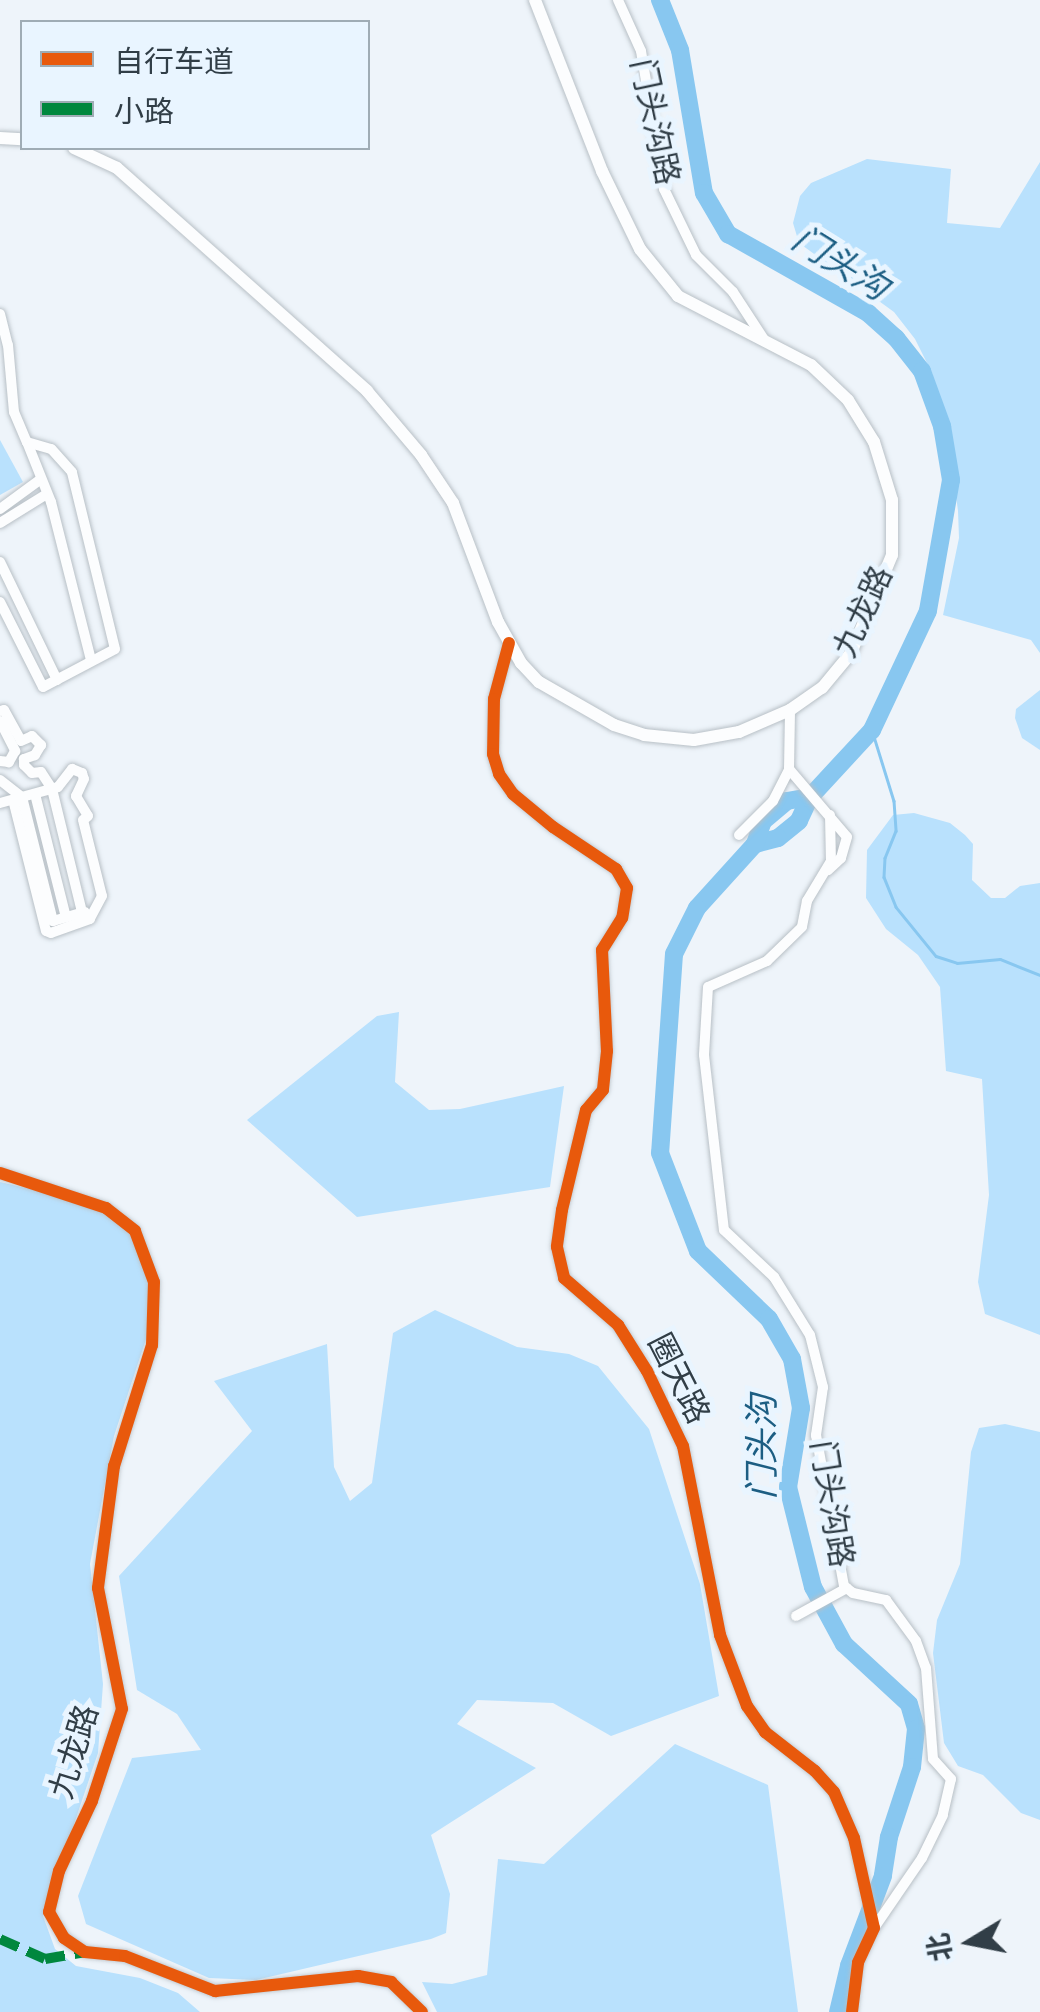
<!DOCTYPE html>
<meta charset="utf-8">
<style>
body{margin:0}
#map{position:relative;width:1040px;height:2012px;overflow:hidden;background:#eef4fa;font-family:Karla,"Noto Sans SC",sans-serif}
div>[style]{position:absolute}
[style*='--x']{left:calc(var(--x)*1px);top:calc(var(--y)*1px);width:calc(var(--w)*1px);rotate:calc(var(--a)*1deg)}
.green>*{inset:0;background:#b9e1fd}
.stream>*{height:2.5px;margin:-1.25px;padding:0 1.25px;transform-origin:1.25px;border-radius:1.25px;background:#88c7f0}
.river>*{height:18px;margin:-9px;padding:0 9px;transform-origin:9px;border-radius:9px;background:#88c7f0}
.roads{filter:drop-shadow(0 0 2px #b8c0c6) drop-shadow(0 0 2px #b8c0c6)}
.minor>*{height:10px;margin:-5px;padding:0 5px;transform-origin:5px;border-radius:5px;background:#fcfdfe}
.major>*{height:12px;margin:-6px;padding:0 6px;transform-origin:6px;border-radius:6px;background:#fcfdfe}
.quiet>*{height:10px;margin-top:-5px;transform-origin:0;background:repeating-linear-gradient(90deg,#00873e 0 20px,transparent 0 30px)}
.cycleway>*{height:12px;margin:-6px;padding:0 6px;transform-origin:6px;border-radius:6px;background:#e8590c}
span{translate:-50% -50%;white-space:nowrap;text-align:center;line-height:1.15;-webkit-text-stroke:10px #e9f5ff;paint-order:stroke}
.street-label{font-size:32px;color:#313e47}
.water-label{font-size:35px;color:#1c5e83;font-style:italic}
.legend{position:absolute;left:20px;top:20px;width:350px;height:130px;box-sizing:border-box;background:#e9f5ff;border:2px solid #9facb5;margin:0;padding:12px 18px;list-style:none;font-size:30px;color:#313e47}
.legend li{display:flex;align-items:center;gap:20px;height:50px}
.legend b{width:50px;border:2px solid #9facb5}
.north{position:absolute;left:920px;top:1892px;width:100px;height:100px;-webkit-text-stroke:8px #e9f5ff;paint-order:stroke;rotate:260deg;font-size:28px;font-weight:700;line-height:40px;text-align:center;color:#313e47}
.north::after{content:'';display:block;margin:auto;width:35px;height:45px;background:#313e47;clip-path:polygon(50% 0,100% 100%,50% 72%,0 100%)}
</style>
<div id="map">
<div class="green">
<i style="clip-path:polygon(867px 159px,951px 169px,947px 223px,1000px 228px,1040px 162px,1040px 653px,1031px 640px,943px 615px,959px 538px,958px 511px,947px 426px,932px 373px,915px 339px,894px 312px,799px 243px,793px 223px,800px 196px,811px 183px)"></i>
<i style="clip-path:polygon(0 440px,23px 482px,0 495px)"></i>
<i style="clip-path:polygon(1040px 690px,1040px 750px,1022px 738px,1015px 718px,1016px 709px)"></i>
<i style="clip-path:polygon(914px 813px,950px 823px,965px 835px,973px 844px,972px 880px,991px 898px,1005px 898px,1020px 886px,1040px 883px,1040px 1335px,985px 1314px,978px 1282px,989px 1195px,982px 1079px,946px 1071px,940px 987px,918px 955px,886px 929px,866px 898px,867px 850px,893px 815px)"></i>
<i style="clip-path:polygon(399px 1012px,395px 1082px,429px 1110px,460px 1109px,564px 1086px,550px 1187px,357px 1217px,247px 1120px,377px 1016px)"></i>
<i style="clip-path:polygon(0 1182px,90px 1203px,127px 1222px,144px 1240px,152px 1268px,152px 1321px,114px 1436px,90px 1564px,103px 1684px,98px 1753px,43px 1916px,55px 1949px,76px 1966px,140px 1978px,178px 1993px,200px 2012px,0 2012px)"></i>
<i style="clip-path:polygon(435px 1310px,517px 1347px,569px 1354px,598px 1366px,649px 1429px,700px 1584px,719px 1696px,611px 1736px,553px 1703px,477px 1700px,457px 1724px,536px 1768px,431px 1835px,450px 1894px,446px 1933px,431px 1939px,256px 1980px,209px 1978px,86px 1924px,78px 1896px,132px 1758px,201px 1750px,177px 1714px,137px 1690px,119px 1576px,252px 1431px,214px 1381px,327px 1344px,334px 1467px,350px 1501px,372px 1483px,393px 1333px)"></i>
<i style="clip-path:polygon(1005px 1424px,1040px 1432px,1040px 1820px,1021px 1813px,983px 1775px,958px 1766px,944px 1743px,933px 1653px,937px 1620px,960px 1564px,971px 1452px,979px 1428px)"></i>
<i style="clip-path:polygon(675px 1744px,768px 1785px,798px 2012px,437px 2012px,422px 1982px,452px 1984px,487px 1975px,498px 1859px,544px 1864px)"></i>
</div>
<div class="stream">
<i style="--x:872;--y:730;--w:74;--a:72.8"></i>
<i style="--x:894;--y:801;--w:30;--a:86"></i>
<i style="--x:896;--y:831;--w:29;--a:112"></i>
<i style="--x:885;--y:858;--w:19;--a:93"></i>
<i style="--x:884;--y:877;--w:32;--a:68"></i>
<i style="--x:896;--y:907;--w:63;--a:50.8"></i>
<i style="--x:936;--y:956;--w:22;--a:18"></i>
<i style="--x:957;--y:963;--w:43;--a:-5.3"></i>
<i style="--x:1000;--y:959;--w:43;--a:21.8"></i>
</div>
<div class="river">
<i style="--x:660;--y:0;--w:54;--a:68.2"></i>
<i style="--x:680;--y:50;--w:145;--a:80.5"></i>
<i style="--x:704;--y:193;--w:48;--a:59.7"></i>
<i style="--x:728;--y:234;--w:161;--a:29.4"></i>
<i style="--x:868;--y:313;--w:38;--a:42"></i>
<i style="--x:896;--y:338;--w:42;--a:51.8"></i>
<i style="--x:922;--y:371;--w:59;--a:70"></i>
<i style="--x:942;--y:426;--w:55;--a:80.5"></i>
<i style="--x:951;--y:480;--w:133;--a:100"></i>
<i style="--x:928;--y:611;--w:132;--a:115.2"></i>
<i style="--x:872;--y:730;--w:91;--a:132.8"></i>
<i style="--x:810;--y:797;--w:26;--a:115"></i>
<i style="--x:799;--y:821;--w:27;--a:141"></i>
<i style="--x:778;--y:838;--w:24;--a:165"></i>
<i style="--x:755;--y:844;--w:86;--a:132.2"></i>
<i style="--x:697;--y:908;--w:51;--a:116.6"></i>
<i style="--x:674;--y:954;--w:199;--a:94"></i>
<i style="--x:660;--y:1153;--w:105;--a:68.8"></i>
<i style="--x:698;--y:1251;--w:98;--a:43.8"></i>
<i style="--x:769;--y:1319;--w:46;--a:60.1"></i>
<i style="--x:792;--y:1359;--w:50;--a:79.6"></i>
<i style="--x:801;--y:1408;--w:80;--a:99.3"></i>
<i style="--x:788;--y:1487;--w:103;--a:76"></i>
<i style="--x:813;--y:1587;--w:65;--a:61.5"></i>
<i style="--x:844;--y:1644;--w:88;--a:42.7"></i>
<i style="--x:909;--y:1704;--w:26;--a:74"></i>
<i style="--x:916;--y:1729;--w:38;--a:96"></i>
<i style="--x:912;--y:1767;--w:74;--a:108.2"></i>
<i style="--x:889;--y:1837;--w:39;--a:99"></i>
<i style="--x:883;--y:1876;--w:96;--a:110.7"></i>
<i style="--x:849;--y:1966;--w:47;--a:103.4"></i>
<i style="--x:755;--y:844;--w:24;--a:-71"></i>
<i style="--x:763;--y:821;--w:31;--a:-40"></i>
<i style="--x:787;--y:801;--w:23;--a:-10"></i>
</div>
<div class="roads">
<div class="minor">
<i style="--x:618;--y:0;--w:56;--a:65.7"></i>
<i style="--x:641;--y:51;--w:140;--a:80.5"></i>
<i style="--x:664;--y:189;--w:73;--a:64.1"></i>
<i style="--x:696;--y:255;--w:52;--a:45"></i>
<i style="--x:733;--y:292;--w:55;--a:56.9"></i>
<i style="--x:0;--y:314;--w:32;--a:76"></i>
<i style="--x:8;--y:345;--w:67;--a:84.9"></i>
<i style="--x:14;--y:412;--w:33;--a:67"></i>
<i style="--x:0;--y:509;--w:51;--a:-36.2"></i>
<i style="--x:0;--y:523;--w:55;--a:-31.7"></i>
<i style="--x:0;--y:562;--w:131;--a:64.2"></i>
<i style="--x:0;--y:602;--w:95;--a:63.2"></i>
<i style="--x:43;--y:687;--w:81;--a:-27.8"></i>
<i style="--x:115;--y:649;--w:182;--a:-103.7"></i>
<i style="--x:72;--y:472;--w:31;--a:-132"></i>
<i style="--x:51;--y:449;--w:25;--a:-164"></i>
<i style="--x:27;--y:442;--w:65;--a:68.2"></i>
<i style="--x:51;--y:502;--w:163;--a:75.8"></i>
<i style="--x:509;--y:643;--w:58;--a:105"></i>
<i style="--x:494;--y:699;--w:55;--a:91"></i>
<i style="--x:493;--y:754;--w:21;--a:73"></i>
<i style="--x:499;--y:774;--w:24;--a:55"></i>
<i style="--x:513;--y:794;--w:52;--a:39.5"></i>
<i style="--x:553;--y:827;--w:76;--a:33.7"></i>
<i style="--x:616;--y:869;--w:22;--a:60"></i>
<i style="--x:627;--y:888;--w:30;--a:99"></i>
<i style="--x:622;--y:918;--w:38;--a:122"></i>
<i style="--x:602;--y:950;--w:101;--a:87.2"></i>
<i style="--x:607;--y:1051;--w:39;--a:96"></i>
<i style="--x:603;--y:1090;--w:26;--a:130"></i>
<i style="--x:586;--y:1110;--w:103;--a:103.5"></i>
<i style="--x:562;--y:1210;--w:37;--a:98"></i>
<i style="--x:557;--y:1247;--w:32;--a:77"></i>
<i style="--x:564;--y:1278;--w:72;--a:41"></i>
<i style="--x:618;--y:1325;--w:54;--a:57.8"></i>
<i style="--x:647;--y:1371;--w:83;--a:64.4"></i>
<i style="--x:683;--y:1446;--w:193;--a:78.9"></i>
<i style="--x:720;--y:1635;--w:76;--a:69.2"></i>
<i style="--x:747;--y:1706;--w:32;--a:55"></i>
<i style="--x:765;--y:1732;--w:63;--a:38"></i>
<i style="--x:815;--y:1771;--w:28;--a:48"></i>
<i style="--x:834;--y:1792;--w:50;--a:66.5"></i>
<i style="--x:854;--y:1838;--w:92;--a:77.5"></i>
<i style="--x:874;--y:1928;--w:38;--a:115"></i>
<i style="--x:858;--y:1963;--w:49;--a:97"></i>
<i style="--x:0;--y:711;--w:4;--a:-14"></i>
<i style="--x:4;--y:710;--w:35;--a:61"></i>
<i style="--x:21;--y:741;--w:12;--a:-24"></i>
<i style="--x:32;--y:736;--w:13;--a:45"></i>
<i style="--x:41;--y:745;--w:12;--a:121"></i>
<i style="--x:35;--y:755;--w:12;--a:160"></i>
<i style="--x:24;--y:759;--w:6;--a:90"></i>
<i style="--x:24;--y:765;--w:11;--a:45"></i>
<i style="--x:32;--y:773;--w:9;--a:-6"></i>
<i style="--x:41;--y:772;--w:20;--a:57"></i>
<i style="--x:52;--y:789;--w:127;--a:76.3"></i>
<i style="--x:0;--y:721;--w:34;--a:63"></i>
<i style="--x:15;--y:751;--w:13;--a:119"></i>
<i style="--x:9;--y:762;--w:9;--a:-174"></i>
<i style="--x:789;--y:769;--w:89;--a:49.5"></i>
<i style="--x:847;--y:837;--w:22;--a:106"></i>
<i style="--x:841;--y:858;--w:18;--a:137"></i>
<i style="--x:0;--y:780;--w:28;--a:38"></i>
<i style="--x:22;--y:797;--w:128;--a:76"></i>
<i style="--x:53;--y:921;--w:33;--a:-16"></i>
<i style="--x:35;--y:794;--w:127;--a:75.9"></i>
<i style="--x:0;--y:803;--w:60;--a:-15.4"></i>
<i style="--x:58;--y:787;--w:23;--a:-52"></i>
<i style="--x:72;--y:769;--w:11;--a:22"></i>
<i style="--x:82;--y:773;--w:6;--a:72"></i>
<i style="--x:84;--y:779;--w:19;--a:115"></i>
<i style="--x:76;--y:796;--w:23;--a:59"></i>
<i style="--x:88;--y:816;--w:6;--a:141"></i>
<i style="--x:83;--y:820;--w:78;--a:76"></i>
<i style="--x:102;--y:896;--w:26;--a:118"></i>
<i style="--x:90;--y:919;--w:41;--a:160.3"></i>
<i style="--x:51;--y:933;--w:5;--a:-158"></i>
<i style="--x:46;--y:931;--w:135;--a:-104.1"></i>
<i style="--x:830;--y:815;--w:46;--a:88.8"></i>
<i style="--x:831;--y:861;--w:47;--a:121"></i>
<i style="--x:807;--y:901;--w:26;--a:101"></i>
<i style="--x:802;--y:927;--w:49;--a:135.8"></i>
<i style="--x:767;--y:961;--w:64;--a:156.2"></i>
<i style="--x:708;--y:987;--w:68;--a:93.4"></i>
<i style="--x:704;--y:1055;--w:176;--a:83.5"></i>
<i style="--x:724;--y:1230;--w:69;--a:43.2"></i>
<i style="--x:774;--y:1277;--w:68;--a:58.2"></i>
<i style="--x:810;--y:1335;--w:54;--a:76"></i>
<i style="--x:823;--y:1387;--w:49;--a:98.3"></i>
<i style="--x:816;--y:1435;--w:154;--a:79.5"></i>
<i style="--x:844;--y:1586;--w:11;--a:38"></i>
<i style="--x:853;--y:1593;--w:34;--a:12"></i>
<i style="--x:886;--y:1600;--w:51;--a:53.8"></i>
<i style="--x:916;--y:1641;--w:29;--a:70"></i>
<i style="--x:926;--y:1668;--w:91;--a:85.6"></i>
<i style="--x:933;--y:1759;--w:27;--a:48"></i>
<i style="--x:951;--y:1779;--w:37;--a:103"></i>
<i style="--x:943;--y:1815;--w:48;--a:116"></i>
<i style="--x:922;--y:1858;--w:85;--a:124.4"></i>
<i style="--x:739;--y:835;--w:48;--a:-45"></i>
<i style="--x:773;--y:801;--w:36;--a:-63"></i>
<i style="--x:789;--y:769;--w:59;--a:-89"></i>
<i style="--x:0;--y:1173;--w:112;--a:18.3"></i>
<i style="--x:106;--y:1208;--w:37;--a:38"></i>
<i style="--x:135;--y:1231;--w:54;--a:69.6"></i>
<i style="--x:154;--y:1282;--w:63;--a:91.8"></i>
<i style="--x:152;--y:1345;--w:127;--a:107.4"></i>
<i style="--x:114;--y:1466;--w:123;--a:97.5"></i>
<i style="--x:98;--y:1588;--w:123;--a:78.8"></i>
<i style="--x:122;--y:1709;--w:97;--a:108.1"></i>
<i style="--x:92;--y:1801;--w:77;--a:115.2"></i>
<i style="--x:59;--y:1871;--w:42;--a:103.7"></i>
<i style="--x:49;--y:1912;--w:30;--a:60"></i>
<i style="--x:64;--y:1938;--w:25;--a:34"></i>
<i style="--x:85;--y:1952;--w:40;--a:5.7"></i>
<i style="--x:125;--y:1956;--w:97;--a:21.3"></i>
<i style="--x:215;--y:1991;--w:144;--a:-6"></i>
<i style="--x:358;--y:1976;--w:34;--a:10"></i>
<i style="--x:391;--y:1982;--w:43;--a:44.1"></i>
<i style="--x:796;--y:1616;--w:58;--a:-28.8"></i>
</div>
<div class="major">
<i style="--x:0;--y:138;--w:22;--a:3"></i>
<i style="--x:74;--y:148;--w:47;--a:24.9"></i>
<i style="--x:117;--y:168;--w:335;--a:41.7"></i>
<i style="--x:367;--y:391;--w:84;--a:49.8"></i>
<i style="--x:421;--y:455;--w:58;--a:56.3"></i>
<i style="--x:453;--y:503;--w:127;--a:69.3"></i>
<i style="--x:498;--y:622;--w:47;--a:60.7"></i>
<i style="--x:521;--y:663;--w:26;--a:47"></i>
<i style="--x:539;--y:682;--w:86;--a:29.8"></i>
<i style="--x:614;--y:725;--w:32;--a:18"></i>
<i style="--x:644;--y:735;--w:50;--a:5.7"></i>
<i style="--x:694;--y:740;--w:46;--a:-10.1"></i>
<i style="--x:739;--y:732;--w:56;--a:-23.3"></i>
<i style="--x:790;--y:710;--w:39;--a:-35"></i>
<i style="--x:822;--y:688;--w:45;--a:-50.4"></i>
<i style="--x:851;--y:653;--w:106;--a:-67.3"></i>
<i style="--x:892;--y:555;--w:55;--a:-90"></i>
<i style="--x:892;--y:500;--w:61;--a:-107.2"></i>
<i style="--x:874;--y:442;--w:49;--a:-121.8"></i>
<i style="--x:848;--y:400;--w:51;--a:-136.6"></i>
<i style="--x:811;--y:365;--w:150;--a:-152.6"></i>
<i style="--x:678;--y:296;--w:60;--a:-129"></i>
<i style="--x:640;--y:249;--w:87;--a:-116"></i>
<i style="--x:602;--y:171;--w:184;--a:-111.4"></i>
</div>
</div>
<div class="quiet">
<i style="--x:0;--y:1939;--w:49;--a:24"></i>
<i style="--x:45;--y:1959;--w:41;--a:-9.9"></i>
</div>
<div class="cycleway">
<i style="--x:509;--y:643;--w:58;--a:105"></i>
<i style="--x:494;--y:699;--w:55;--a:91"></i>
<i style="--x:493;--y:754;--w:21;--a:73"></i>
<i style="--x:499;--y:774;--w:24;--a:55"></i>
<i style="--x:513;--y:794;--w:52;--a:39.5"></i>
<i style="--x:553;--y:827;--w:76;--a:33.7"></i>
<i style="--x:616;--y:869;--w:22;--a:60"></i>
<i style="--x:627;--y:888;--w:30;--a:99"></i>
<i style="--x:622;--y:918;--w:38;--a:122"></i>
<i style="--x:602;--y:950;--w:101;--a:87.2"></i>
<i style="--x:607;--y:1051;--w:39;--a:96"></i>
<i style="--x:603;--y:1090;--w:26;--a:130"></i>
<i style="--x:586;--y:1110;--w:103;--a:103.5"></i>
<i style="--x:562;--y:1210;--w:37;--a:98"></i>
<i style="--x:557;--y:1247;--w:32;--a:77"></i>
<i style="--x:564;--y:1278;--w:72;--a:41"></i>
<i style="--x:618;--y:1325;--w:54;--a:57.8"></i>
<i style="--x:647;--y:1371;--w:83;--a:64.4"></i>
<i style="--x:683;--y:1446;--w:193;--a:78.9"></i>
<i style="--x:720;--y:1635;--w:76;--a:69.2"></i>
<i style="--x:747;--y:1706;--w:32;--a:55"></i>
<i style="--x:765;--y:1732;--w:63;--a:38"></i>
<i style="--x:815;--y:1771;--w:28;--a:48"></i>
<i style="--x:834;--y:1792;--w:50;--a:66.5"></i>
<i style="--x:854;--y:1838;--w:92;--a:77.5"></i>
<i style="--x:874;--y:1928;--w:38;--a:115"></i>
<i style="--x:858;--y:1963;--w:49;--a:97"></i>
<i style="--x:0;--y:1173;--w:112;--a:18.3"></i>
<i style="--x:106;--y:1208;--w:37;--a:38"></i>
<i style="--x:135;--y:1231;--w:54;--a:69.6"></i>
<i style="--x:154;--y:1282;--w:63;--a:91.8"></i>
<i style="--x:152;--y:1345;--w:127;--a:107.4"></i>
<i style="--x:114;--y:1466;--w:123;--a:97.5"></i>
<i style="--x:98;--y:1588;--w:123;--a:78.8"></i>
<i style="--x:122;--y:1709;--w:97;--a:108.1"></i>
<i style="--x:92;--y:1801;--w:77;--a:115.2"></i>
<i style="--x:59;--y:1871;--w:42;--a:103.7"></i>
<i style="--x:49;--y:1912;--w:30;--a:60"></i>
<i style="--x:64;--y:1938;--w:25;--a:34"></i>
<i style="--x:85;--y:1952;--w:40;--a:5.7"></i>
<i style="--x:125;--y:1956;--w:97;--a:21.3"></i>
<i style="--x:215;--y:1991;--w:144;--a:-6"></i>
<i style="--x:358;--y:1976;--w:34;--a:10"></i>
<i style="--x:391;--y:1982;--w:43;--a:44.1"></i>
</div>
<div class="street-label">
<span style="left:654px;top:122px;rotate:78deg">门头沟路</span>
<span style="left:864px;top:612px;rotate:-65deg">九龙路</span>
<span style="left:678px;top:1379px;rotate:63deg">圈天路</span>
<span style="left:831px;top:1504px;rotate:81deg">门头沟路</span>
<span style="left:75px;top:1752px;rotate:-73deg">九龙路</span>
</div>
<div class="water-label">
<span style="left:840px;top:264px;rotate:32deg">门头沟</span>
<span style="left:763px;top:1447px;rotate:-90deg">门头沟</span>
</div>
<ul class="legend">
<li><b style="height:12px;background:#e8590c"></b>自行车道</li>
<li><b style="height:12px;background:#00873e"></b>小路</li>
</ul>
<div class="north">北</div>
</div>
